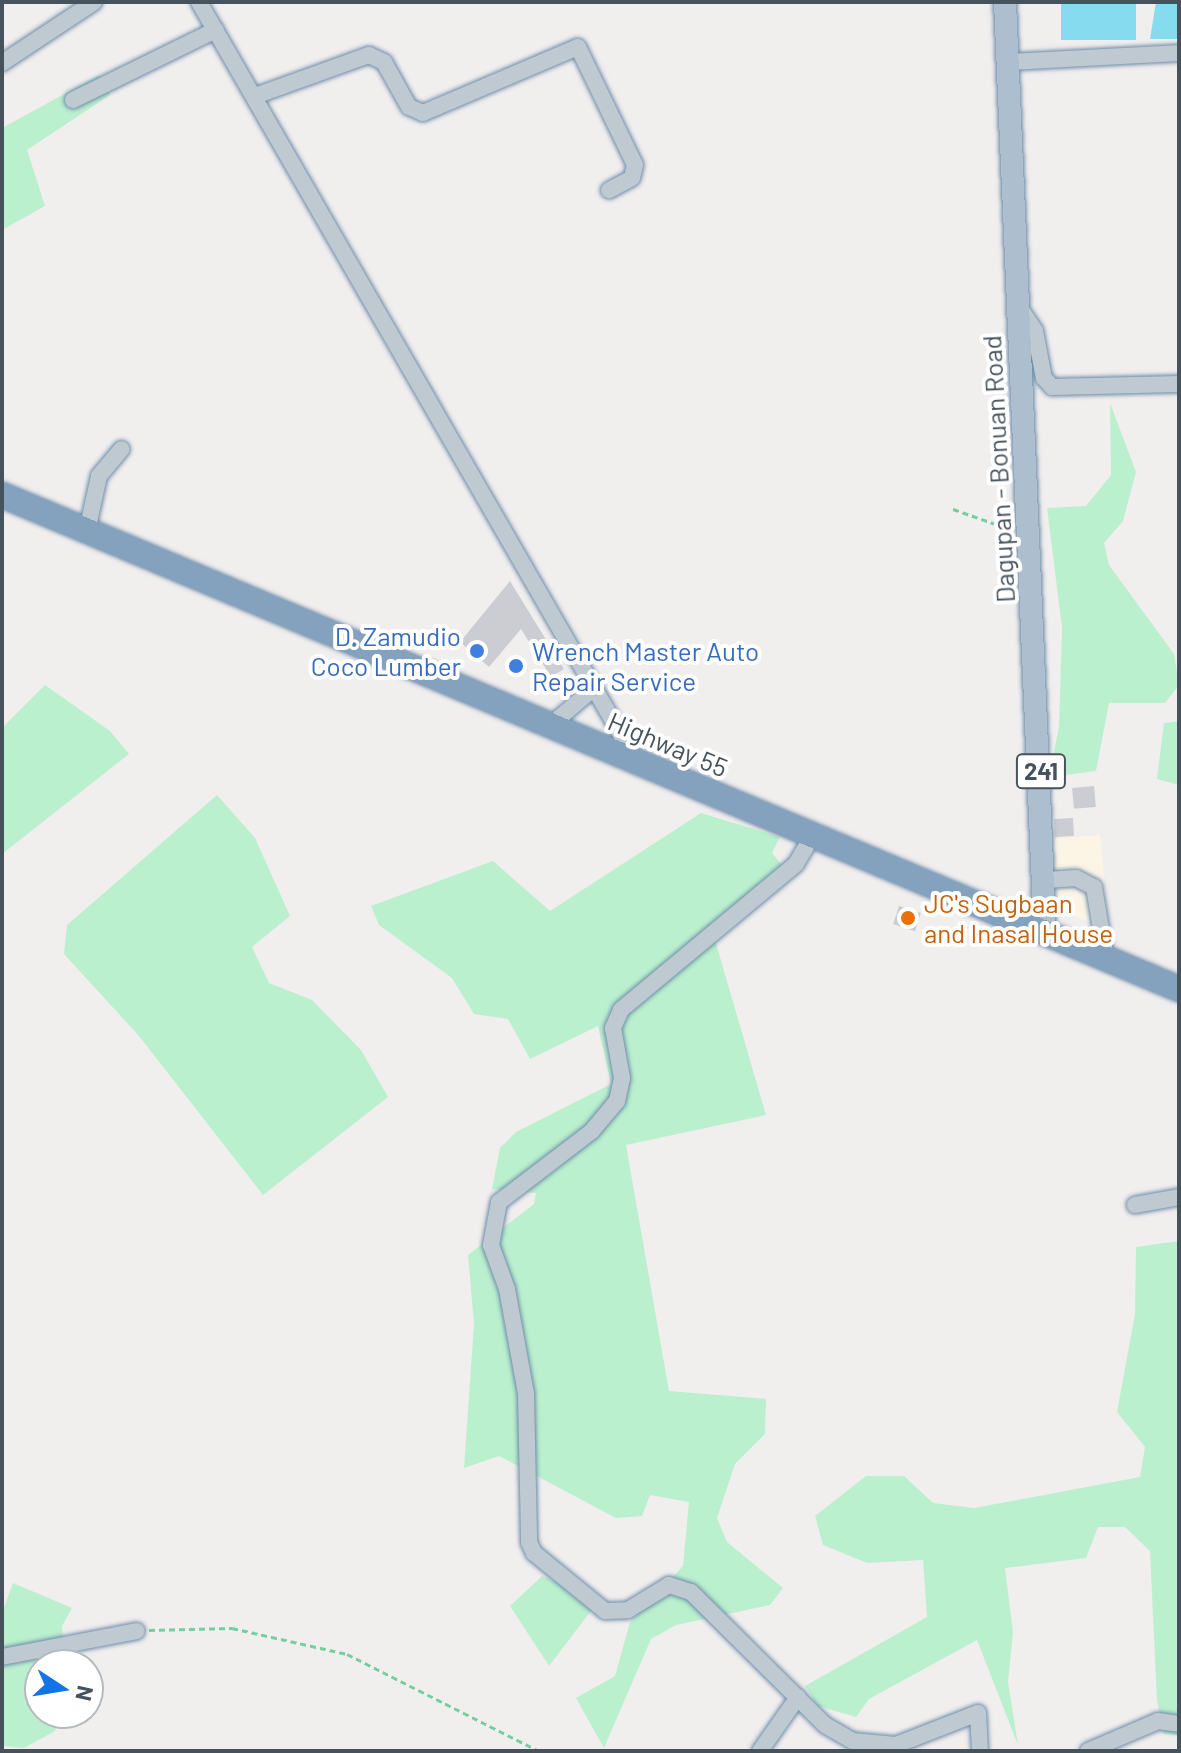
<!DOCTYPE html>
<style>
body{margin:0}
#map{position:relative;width:1181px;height:1753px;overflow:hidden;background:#f1eeee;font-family:Barlow,sans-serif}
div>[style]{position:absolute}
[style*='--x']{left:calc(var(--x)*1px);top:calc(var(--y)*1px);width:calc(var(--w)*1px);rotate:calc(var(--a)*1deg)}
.commercial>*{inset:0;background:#fcf5e6}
.green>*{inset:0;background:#bbf0ce}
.water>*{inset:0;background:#87dbee;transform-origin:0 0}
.building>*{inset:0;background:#cbcdd3;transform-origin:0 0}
.path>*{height:3px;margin-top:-1.5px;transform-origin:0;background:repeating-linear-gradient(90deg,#72cf9f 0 6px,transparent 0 10px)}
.roads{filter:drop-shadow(0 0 2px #6f8daa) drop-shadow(0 0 2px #6f8daa)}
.minor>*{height:16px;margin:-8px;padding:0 8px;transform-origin:8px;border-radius:8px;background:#bec9d1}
.major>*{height:22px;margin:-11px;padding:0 11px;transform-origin:11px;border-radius:11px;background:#adbece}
.highway>*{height:24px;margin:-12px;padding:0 12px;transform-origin:12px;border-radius:12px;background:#84a2be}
.dots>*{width:22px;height:22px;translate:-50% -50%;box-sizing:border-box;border:4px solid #fff;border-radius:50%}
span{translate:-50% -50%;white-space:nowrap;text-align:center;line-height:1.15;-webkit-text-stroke:8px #fff;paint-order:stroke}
.shield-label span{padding:2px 6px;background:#fff;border:2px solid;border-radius:6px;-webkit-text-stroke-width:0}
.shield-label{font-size:24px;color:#46525c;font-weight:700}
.street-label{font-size:26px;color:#46525c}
.shop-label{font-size:26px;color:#366cbe}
.right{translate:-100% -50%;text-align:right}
.left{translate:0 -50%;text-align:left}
.food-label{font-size:26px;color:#c56008}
.frame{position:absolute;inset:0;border:4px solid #46525c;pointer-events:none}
.north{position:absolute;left:24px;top:1649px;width:80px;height:80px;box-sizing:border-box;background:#fff;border:2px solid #b5babe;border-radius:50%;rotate:102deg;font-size:22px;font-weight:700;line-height:32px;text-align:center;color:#46525c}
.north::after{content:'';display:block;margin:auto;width:28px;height:36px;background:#1473e5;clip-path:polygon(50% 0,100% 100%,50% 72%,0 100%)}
</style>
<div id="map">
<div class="commercial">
<i style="clip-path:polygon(1100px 835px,1109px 931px,1059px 909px,1053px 839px)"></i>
</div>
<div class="green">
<i style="clip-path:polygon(99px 75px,110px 95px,27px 150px,45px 206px,2px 230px,2px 128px)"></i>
<i style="clip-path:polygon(1110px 403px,1136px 472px,1123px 521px,1104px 543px,1109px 565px,1174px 654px,1179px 685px,1165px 703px,1109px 703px,1096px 771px,1049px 777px,1059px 727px,1062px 628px,1047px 508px,1086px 506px,1111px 475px)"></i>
<i style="clip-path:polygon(45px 685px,110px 731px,129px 754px,2px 854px,2px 728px)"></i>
<i style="clip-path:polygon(1179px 721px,1179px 785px,1157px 779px,1164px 723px)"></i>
<i style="clip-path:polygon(217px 795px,255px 838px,290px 916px,252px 947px,269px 983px,312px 1000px,361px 1050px,388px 1097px,263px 1195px,139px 1036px,64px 954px,67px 925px)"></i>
<i style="clip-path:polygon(701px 813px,780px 837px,772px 853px,792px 877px,715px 940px,766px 1115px,626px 1145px,669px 1391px,766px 1399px,765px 1434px,735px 1464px,717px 1518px,727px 1542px,783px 1588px,770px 1605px,676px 1625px,651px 1639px,604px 1748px,576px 1698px,615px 1676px,630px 1622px,683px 1566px,689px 1502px,650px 1495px,642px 1516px,616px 1518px,499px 1456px,464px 1468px,474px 1324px,468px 1255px,534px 1204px,536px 1193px,492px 1189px,500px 1148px,516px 1132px,611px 1084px,598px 1026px,530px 1059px,508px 1019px,474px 1014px,452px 978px,379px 925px,371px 906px,493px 861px,550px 911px)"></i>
<i style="clip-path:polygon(1179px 1241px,1179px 1735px,1164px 1734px,1157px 1701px,1150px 1551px,1125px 1527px,1098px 1527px,1086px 1558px,1005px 1568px,1013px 1632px,1008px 1682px,1018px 1745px,977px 1640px,869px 1699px,856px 1717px,818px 1706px,805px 1686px,927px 1617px,923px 1560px,867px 1563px,823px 1545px,815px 1516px,866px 1476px,904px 1476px,933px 1503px,974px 1508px,1140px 1477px,1145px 1447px,1117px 1412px,1135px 1314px,1136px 1247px)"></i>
<i style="clip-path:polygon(542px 1576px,600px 1599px,549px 1666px,510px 1606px)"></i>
<i style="clip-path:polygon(13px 1583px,72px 1608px,62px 1626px,65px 1665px,40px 1665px,40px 1713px,59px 1713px,55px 1731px,24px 1748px,2px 1746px,2px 1613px)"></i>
</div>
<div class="water">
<i style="left:1061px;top:2px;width:75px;height:38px"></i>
<i style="clip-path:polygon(1156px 2px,1179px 4px,1179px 39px,1150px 39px)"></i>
</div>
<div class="building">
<i style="clip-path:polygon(510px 581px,564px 669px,551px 677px,521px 629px,489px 667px,460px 642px)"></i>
<i style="left:1094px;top:786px;width:21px;height:22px;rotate:85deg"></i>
<i style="left:1073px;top:818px;width:18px;height:19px;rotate:87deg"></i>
<i style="left:899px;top:906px;width:23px;height:19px;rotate:18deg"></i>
</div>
<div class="path">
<i style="--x:953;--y:509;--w:60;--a:19.3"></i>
<i style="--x:149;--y:1630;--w:83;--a:-1.4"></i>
<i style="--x:232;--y:1628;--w:118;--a:12.7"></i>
<i style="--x:347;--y:1654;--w:215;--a:26.8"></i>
</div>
<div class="roads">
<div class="minor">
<i style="--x:199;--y:2;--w:874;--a:60.06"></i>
<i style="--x:1008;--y:62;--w:171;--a:-3"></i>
<i style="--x:2;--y:63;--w:110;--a:-33.5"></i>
<i style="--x:255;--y:96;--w:121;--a:-19.8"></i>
<i style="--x:369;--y:55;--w:17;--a:25"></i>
<i style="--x:384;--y:62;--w:51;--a:60.9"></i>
<i style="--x:409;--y:107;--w:15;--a:23"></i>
<i style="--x:423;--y:113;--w:168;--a:-23.1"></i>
<i style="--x:578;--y:47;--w:131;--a:64.2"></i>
<i style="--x:635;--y:165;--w:13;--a:103"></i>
<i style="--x:632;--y:178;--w:26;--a:152"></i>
<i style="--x:73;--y:100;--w:159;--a:-26.1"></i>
<i style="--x:1019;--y:307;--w:29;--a:56"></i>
<i style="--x:1035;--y:331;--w:48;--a:79.2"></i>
<i style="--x:1044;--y:378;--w:12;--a:48"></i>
<i style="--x:1052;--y:387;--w:127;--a:-1.4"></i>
<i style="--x:87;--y:531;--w:56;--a:-77.7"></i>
<i style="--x:99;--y:476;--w:35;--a:-50"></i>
<i style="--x:552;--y:724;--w:55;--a:-40.6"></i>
<i style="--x:812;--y:837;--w:31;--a:121"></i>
<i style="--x:796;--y:864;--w:228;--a:140.2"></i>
<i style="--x:621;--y:1010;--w:20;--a:114"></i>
<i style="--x:613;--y:1028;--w:51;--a:79.8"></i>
<i style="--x:622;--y:1078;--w:24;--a:102"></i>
<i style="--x:617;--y:1101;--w:39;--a:130"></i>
<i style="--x:592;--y:1131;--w:117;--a:142.6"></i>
<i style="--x:499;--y:1202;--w:44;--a:100.5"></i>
<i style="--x:491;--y:1245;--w:47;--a:70"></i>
<i style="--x:507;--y:1289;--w:107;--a:79.7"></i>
<i style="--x:526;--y:1394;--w:148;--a:88.8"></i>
<i style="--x:529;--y:1542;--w:12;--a:66"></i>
<i style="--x:534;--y:1553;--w:92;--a:39.2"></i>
<i style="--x:605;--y:1611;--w:23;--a:-2"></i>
<i style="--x:628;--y:1610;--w:48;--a:-31.4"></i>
<i style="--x:669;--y:1585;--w:23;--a:18"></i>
<i style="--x:691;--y:1592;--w:189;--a:44.8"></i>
<i style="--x:825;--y:1725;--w:32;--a:30"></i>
<i style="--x:853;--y:1741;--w:43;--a:5.3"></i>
<i style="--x:896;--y:1745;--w:88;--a:-21.3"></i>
<i style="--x:978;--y:1713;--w:38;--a:87"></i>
<i style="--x:1047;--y:880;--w:29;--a:-4"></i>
<i style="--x:1076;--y:878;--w:20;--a:27"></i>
<i style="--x:1094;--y:887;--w:73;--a:80.5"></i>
<i style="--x:1135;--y:1205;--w:45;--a:-10.3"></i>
<i style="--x:2;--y:1657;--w:137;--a:-10.9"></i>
<i style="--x:760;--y:1751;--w:66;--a:-54.9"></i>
<i style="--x:1088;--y:1751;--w:76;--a:-23.2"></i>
<i style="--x:1158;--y:1721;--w:21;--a:8"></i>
</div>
<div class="major">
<i style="--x:1005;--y:2;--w:932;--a:87.54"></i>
</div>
<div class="highway">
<i style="--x:2;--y:495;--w:1276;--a:22.77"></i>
</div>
</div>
<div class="dots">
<i style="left:477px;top:651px;background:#3f7fe0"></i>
<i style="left:516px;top:666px;background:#3f7fe0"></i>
<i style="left:908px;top:918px;background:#e8710a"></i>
</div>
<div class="shield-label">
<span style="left:1041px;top:771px">241</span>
</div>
<div class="street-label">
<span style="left:998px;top:469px;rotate:-93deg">Dagupan - Bonuan Road</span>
<span style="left:668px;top:744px;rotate:23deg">Highway 55</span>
</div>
<div class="shop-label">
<span class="right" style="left:461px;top:651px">D. Zamudio<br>Coco Lumber</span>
<span class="left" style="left:532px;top:666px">Wrench Master Auto<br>Repair Service</span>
</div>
<div class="food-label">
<span class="left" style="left:924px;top:918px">JC's Sugbaan<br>and Inasal House</span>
</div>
<div class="frame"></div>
<div class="north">N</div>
</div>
